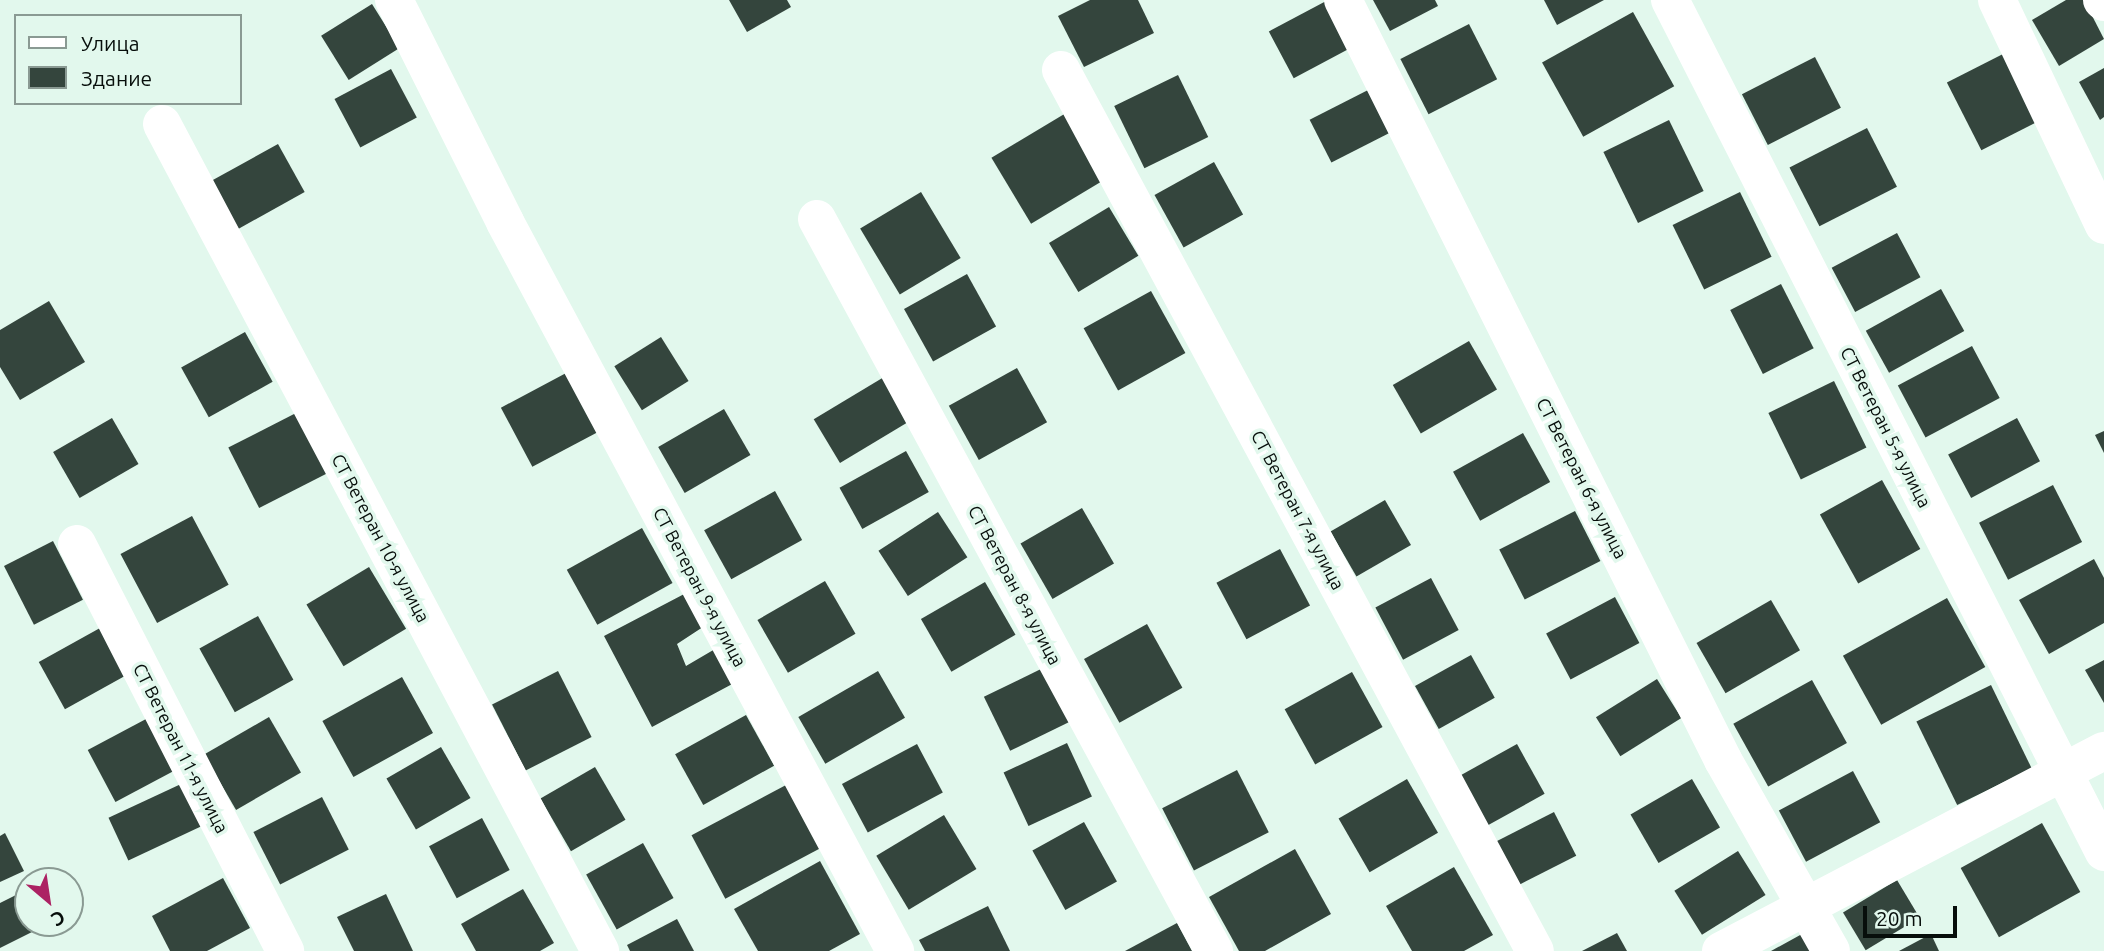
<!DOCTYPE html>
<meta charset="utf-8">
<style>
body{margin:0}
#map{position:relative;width:2104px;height:951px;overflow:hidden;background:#e2f8ed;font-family:Ubuntu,sans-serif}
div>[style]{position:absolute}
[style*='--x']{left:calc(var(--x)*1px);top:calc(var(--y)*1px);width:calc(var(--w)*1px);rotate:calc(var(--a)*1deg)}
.building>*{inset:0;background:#34453d;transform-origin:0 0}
.minor>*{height:38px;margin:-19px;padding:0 19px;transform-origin:19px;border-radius:19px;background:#fff}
span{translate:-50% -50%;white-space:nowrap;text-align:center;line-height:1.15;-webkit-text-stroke:7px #e2f8ed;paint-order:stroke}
.street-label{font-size:18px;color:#070e0b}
.legend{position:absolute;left:14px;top:14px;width:228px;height:91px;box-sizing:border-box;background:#e2f8ed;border:2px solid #8a9a93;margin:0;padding:9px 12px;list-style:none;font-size:21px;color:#070e0b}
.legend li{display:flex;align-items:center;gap:14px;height:35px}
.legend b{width:35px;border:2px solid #8a9a93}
.north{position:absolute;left:14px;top:867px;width:70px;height:70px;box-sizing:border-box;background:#e2f8ed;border:2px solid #8a9a93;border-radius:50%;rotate:151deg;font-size:19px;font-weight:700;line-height:28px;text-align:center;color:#070e0b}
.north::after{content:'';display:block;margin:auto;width:24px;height:32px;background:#ac2263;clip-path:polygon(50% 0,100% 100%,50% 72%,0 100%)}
.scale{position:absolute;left:1863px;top:906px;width:94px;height:32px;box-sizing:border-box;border:4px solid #070e0b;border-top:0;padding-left:9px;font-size:21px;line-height:24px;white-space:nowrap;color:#070e0b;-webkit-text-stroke:5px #e2f8ed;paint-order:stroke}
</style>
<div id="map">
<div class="building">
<i style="clip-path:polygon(729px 0,787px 0,791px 7px,747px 32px)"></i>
<i style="clip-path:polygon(1090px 0,1138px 0,1154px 33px,1084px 67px,1058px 16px)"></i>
<i style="left:1328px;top:0;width:53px;height:67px;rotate:62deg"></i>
<i style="clip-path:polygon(1373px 0,1435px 0,1438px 6px,1390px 31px)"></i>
<i style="clip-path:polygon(1544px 0,1604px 0,1557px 25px)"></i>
<i style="clip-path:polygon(2066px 0,2084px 0,2104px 39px,2059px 66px,2032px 20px)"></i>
<i style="left:372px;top:4px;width:52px;height:60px;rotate:58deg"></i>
<i style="left:1633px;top:12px;width:85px;height:104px;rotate:61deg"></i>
<i style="left:1469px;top:24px;width:62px;height:77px;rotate:63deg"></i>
<i style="left:2003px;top:54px;width:76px;height:63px;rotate:63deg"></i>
<i style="left:1815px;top:57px;width:57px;height:82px;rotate:63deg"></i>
<i style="clip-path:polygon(2104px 68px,2104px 117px,2100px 120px,2079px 82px)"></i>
<i style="left:391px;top:69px;width:55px;height:64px;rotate:62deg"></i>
<i style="left:1178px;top:75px;width:69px;height:71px;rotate:64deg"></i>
<i style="left:1372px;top:88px;width:48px;height:70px;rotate:63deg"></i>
<i style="left:1066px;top:113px;width:77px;height:87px;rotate:59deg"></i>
<i style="left:1669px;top:120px;width:79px;height:73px;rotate:64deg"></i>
<i style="left:1867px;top:128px;width:66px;height:87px;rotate:63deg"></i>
<i style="left:278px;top:144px;width:55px;height:76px;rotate:61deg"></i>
<i style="left:1214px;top:162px;width:60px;height:68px;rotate:61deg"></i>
<i style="left:921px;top:192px;width:77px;height:71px;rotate:59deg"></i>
<i style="left:1740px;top:192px;width:72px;height:75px;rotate:64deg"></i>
<i style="left:1109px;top:207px;width:57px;height:70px;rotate:59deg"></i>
<i style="left:1897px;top:233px;width:50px;height:74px;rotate:62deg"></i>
<i style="left:967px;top:274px;width:60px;height:72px;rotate:61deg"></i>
<i style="left:1781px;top:284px;width:72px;height:57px;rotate:63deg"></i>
<i style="left:1941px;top:289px;width:48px;height:86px;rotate:61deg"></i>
<i style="left:1151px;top:291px;width:71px;height:77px;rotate:61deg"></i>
<i style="clip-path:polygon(49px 301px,85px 362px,20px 400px,0 367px,0 330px)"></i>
<i style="left:245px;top:332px;width:57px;height:73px;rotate:61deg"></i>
<i style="left:661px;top:337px;width:52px;height:55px;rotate:58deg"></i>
<i style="left:1469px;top:341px;width:56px;height:88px;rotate:60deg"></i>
<i style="left:1972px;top:346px;width:59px;height:84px;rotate:62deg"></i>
<i style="left:1017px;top:368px;width:62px;height:78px;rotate:61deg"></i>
<i style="left:568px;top:372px;width:67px;height:76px;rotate:62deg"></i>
<i style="left:884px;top:377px;width:51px;height:82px;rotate:59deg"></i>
<i style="left:1834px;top:381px;width:74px;height:73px;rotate:64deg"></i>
<i style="left:724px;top:409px;width:53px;height:76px;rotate:60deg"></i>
<i style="left:296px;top:413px;width:68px;height:76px;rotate:63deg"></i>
<i style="left:112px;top:418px;width:53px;height:68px;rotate:60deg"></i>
<i style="left:2017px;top:418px;width:49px;height:78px;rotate:62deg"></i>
<i style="clip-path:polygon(2104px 431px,2104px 453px,2095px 435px)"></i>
<i style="left:1523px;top:433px;width:56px;height:80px;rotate:61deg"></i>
<i style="left:906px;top:451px;width:47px;height:76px;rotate:61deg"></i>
<i style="left:1882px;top:480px;width:79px;height:71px;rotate:61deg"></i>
<i style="left:2053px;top:485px;width:64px;height:83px;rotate:63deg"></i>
<i style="left:775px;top:491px;width:56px;height:81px;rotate:61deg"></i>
<i style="left:1385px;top:500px;width:52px;height:63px;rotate:60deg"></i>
<i style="left:1082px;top:508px;width:64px;height:71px;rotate:60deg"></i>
<i style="left:1575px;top:511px;width:56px;height:85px;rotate:63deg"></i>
<i style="left:938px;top:512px;width:54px;height:71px;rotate:57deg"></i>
<i style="left:192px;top:516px;width:78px;height:81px;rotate:62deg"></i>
<i style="left:642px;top:528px;width:63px;height:86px;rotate:61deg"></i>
<i style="left:53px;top:541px;width:66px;height:55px;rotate:63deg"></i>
<i style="left:1280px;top:549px;width:64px;height:72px;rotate:62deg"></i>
<i style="clip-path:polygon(2094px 559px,2104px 578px,2104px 623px,2049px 654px,2019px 600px)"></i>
<i style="left:369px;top:567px;width:72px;height:73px;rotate:59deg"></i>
<i style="left:1431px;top:578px;width:59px;height:63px;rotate:62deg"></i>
<i style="left:825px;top:581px;width:61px;height:78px;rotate:60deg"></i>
<i style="left:985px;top:582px;width:61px;height:74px;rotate:60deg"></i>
<i style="clip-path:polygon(688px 592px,706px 625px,677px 644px,686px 666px,715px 649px,736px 682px,652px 727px,604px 636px)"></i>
<i style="left:1615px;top:597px;width:52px;height:78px;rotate:62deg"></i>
<i style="left:1947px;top:598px;width:79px;height:119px;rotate:61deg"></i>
<i style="left:1771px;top:600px;width:58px;height:86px;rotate:60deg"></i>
<i style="left:258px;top:616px;width:73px;height:67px;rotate:61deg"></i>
<i style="left:1147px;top:624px;width:73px;height:72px;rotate:61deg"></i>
<i style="left:100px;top:628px;width:54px;height:70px;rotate:61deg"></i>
<i style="left:1471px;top:655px;width:49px;height:64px;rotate:61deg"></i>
<i style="clip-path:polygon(2104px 660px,2104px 703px,2085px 670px)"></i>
<i style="left:1045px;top:667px;width:60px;height:68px;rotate:64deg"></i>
<i style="left:558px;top:671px;width:74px;height:74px;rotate:63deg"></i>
<i style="left:878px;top:671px;width:54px;height:92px;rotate:60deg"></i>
<i style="left:1352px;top:672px;width:63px;height:77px;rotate:61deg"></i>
<i style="left:402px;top:677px;width:64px;height:91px;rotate:61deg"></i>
<i style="left:1657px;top:679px;width:46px;height:72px;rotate:58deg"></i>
<i style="left:1812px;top:680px;width:72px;height:90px;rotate:61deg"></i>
<i style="left:1991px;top:685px;width:93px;height:83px;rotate:64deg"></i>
<i style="left:746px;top:715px;width:58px;height:81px;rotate:61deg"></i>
<i style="left:269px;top:717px;width:64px;height:75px;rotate:60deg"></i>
<i style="left:146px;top:719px;width:59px;height:66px;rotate:62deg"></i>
<i style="left:1067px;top:743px;width:59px;height:70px;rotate:65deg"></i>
<i style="left:917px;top:744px;width:55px;height:85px;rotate:62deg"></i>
<i style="left:1517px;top:744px;width:57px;height:69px;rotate:61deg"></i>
<i style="left:441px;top:747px;width:59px;height:63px;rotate:60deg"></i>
<i style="left:595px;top:767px;width:61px;height:63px;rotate:60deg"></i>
<i style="left:1237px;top:770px;width:70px;height:84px;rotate:63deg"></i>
<i style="left:1853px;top:771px;width:58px;height:84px;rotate:62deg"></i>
<i style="left:1407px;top:779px;width:62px;height:79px;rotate:60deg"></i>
<i style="left:1692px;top:779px;width:56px;height:71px;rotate:60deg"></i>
<i style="left:181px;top:784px;width:47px;height:80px;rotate:65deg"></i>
<i style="left:786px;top:785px;width:72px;height:107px;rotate:62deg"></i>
<i style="left:322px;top:797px;width:59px;height:77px;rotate:63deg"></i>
<i style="left:1554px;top:812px;width:49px;height:65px;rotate:63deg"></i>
<i style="left:944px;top:815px;width:63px;height:79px;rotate:59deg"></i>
<i style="left:482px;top:818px;width:59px;height:60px;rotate:62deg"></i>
<i style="left:1084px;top:822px;width:68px;height:59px;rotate:61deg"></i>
<i style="left:2042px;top:823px;width:79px;height:93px;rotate:61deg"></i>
<i style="clip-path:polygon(5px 833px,24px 871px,0 882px,0 836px)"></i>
<i style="left:643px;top:843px;width:63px;height:65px;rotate:61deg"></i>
<i style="clip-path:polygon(1295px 849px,1331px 914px,1265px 951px,1239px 951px,1209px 897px)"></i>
<i style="left:1738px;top:851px;width:52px;height:75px;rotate:58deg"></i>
<i style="clip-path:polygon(820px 861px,860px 934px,829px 951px,758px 951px,734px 909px)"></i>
<i style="clip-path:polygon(1454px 867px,1493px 935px,1464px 951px,1412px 951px,1386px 906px)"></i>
<i style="clip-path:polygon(223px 878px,250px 928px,207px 951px,170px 951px,152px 916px)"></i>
<i style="left:1897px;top:880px;width:44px;height:63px;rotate:59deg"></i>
<i style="clip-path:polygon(28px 889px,28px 923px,46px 925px,0 948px,0 903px)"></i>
<i style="clip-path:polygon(523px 889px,554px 943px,540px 951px,476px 951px,461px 924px)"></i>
<i style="clip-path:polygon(386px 894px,413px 951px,354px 951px,337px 917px)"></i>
<i style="clip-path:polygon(988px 906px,1010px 951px,925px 951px,919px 940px)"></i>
<i style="clip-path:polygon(677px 919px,694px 951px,630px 951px,627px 945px)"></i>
<i style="clip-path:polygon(1177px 923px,1192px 951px,1125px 951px)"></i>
<i style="clip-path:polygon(1617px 933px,1627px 951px,1582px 951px)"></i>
<i style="clip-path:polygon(1802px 934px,1811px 951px,1771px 951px)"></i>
<i style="clip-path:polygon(1931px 934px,1939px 951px,1899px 951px)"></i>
</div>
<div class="minor">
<i style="--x:394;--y:0;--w:248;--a:63.4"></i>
<i style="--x:505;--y:222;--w:827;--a:61.85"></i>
<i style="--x:1343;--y:0;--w:850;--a:63.43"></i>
<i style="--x:1723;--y:760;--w:219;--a:60.5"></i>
<i style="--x:1670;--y:0;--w:956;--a:63.01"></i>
<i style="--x:1997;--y:0;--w:249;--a:64.6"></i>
<i style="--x:2102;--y:0;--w:3;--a:45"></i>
<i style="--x:1061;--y:70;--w:1000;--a:61.72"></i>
<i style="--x:162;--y:124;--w:936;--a:62.09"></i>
<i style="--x:817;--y:219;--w:833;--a:61.53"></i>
<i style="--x:77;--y:544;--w:457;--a:62.9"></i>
<i style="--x:1721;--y:951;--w:432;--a:-27.6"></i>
</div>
<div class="street-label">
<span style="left:1886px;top:427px;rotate:63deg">СТ Ветеран 5-я улица</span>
<span style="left:1582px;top:478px;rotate:63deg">СТ Ветеран 6-я улица</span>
<span style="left:1298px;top:510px;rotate:62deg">СТ Ветеран 7-я улица</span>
<span style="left:381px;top:538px;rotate:62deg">СТ Ветеран 10-я улица</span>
<span style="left:1015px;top:585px;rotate:62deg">СТ Ветеран 8-я улица</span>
<span style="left:700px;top:587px;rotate:62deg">СТ Ветеран 9-я улица</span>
<span style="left:181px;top:748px;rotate:63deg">СТ Ветеран 11-я улица</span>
</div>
<ul class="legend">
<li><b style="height:9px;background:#fff"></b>Улица</li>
<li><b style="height:19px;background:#34453d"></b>Здание</li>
</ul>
<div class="north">С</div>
<div class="scale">20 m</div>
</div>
